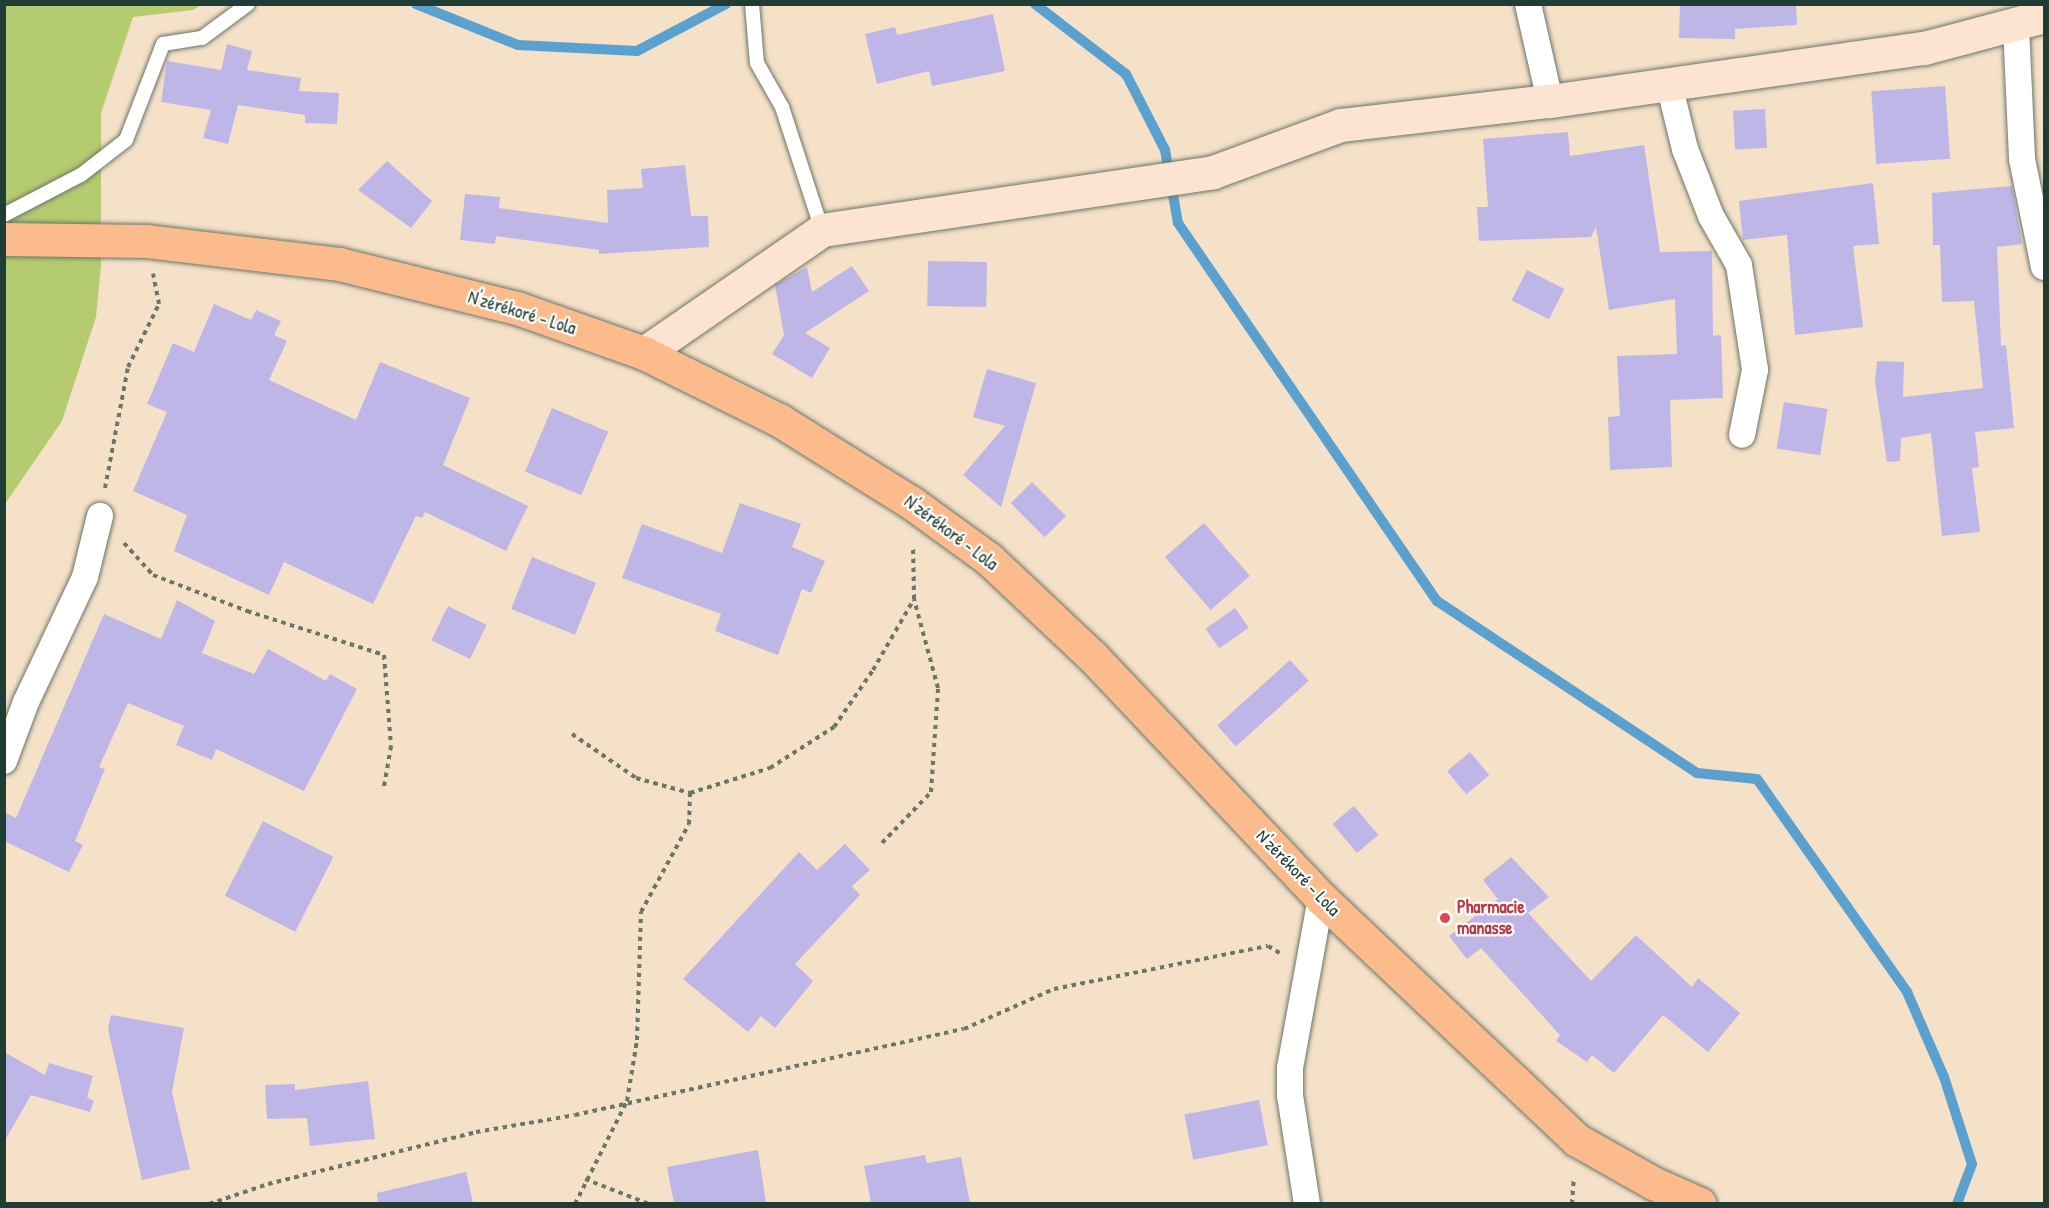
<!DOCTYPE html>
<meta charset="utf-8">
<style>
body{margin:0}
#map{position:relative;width:2049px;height:1208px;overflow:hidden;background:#f5e1c8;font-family:"Patrick Hand",sans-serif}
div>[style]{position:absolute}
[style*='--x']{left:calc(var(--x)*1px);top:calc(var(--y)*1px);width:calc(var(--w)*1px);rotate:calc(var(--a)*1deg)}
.green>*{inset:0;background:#b4cb70}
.stream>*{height:10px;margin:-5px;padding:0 5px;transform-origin:5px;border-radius:5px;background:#5ba1d0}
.building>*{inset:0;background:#bfb6e8;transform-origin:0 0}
.path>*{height:4px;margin-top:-2px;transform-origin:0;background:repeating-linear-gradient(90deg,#6a7668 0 4.5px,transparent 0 9px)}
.roads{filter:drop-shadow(0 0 2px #6a7668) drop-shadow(0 0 2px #6a7668)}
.lane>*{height:14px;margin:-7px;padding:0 7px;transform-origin:7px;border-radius:7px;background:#fff}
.street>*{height:26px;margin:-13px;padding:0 13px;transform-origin:13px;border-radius:13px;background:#fff}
.secondary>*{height:33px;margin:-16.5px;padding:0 16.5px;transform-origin:16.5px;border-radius:16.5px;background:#fde4d1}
.highway>*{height:33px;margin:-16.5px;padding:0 16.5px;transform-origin:16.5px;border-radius:16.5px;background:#fbbb8c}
.dots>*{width:16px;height:16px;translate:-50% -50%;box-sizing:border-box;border:3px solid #fff;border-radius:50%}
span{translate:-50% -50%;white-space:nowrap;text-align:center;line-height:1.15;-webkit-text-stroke:4.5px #fff;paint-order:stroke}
.street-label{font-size:18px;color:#1f3d34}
.health-label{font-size:18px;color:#be3a42;font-weight:700}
.left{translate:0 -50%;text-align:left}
.frame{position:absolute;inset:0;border:6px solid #1f3d34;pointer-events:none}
</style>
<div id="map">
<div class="green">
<i style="clip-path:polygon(5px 5px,201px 5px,193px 10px,133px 17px,101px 113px,101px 266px,96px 317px,62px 421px,5px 504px)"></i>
</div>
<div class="stream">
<i style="--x:416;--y:4;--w:110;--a:21.9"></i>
<i style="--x:518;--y:45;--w:119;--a:2.9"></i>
<i style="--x:637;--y:51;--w:101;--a:-27.8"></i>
<i style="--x:1035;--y:4;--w:115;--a:37.6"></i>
<i style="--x:1126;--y:74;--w:85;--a:62.8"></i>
<i style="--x:1165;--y:150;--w:74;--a:79.9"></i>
<i style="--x:1178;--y:223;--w:458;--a:55.6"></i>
<i style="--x:1437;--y:601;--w:312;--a:33.5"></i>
<i style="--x:1697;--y:773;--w:60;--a:5.7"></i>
<i style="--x:1757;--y:779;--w:261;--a:54.8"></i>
<i style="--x:1907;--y:992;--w:93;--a:66.5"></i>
<i style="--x:1944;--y:1077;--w:91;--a:72.2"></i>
<i style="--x:1972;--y:1164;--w:43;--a:110.6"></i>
</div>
<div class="building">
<i style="clip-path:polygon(1680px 4px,1796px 4px,1797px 25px,1735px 29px,1735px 39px,1679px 38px)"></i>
<i style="clip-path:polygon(993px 14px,1005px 71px,932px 86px,929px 71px,877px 84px,865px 34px,895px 27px,897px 35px)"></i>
<i style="clip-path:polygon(227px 44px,252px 51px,247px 70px,301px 78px,299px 91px,339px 93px,337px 124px,305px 123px,305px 115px,238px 105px,228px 144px,203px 138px,211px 110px,161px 102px,167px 61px,221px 70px)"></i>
<i style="left:1945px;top:86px;width:73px;height:74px;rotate:86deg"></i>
<i style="left:1765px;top:109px;width:39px;height:32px;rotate:87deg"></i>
<i style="clip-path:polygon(1568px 132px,1570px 156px,1644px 145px,1660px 252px,1712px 251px,1713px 336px,1721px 335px,1723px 398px,1670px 400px,1672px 467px,1610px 470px,1608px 417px,1620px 416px,1617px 356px,1677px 354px,1675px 299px,1609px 310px,1596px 227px,1591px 237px,1479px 241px,1477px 207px,1488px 207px,1483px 139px)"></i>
<i style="clip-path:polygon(387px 161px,432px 201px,411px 228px,358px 190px)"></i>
<i style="clip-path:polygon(685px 165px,691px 216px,708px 216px,709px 247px,599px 254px,599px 250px,496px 236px,495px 244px,460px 240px,465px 194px,500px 197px,499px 208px,608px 223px,607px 190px,643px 188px,641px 169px)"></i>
<i style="clip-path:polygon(1873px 183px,1879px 244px,1853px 246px,1863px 327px,1795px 335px,1787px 235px,1743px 240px,1739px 201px)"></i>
<i style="clip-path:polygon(2012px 186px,2022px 244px,1997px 247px,2001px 346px,2006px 345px,2014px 428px,1975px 432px,1979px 467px,1972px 468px,1980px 532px,1942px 536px,1931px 433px,1901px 438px,1900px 461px,1887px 462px,1875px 382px,1877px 361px,1904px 362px,1903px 397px,1983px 388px,1974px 301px,1942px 302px,1940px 245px,1933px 245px,1932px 193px)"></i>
<i style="left:928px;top:261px;width:59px;height:45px;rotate:1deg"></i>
<i style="clip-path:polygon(852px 266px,869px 291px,805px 333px,830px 348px,812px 378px,772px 354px,784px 335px,775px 285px,807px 267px,812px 292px)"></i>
<i style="left:1527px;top:270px;width:42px;height:34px;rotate:27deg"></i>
<i style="clip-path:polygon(214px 304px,251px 320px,256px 310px,281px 321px,274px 335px,287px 341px,269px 380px,356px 420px,380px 362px,470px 398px,443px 465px,528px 506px,506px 551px,425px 512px,422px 518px,416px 516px,373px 604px,284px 562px,269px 595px,174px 551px,187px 515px,133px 491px,167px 412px,147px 404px,173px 343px,194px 352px)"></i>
<i style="clip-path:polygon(987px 369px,1036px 383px,1001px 507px,963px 475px,1005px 426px,973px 417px)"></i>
<i style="left:1784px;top:402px;width:44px;height:47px;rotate:9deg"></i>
<i style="left:552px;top:408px;width:61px;height:69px;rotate:23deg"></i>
<i style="left:1032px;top:482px;width:48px;height:30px;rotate:45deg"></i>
<i style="clip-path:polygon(740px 503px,801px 524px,792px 547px,825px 561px,811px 593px,802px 589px,778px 655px,715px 631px,721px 614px,622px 578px,642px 524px,722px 553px)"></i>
<i style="left:1204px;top:523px;width:70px;height:52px;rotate:49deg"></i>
<i style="left:532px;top:557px;width:69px;height:56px;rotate:22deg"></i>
<i style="clip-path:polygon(177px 600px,215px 621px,202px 653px,254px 674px,268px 649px,326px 681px,330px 674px,357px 689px,304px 791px,216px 749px,212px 760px,176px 745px,184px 726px,128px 703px,99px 767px,105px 769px,75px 841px,83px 845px,69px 872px,4px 841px,4px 812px,16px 818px,104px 614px,161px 639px)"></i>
<i style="left:448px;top:606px;width:43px;height:38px;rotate:26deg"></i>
<i style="left:1235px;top:608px;width:24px;height:36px;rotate:55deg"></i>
<i style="left:1290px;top:660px;width:28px;height:98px;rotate:48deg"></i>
<i style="left:1470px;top:752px;width:30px;height:30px;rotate:50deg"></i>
<i style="left:1354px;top:806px;width:38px;height:28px;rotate:50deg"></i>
<i style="left:263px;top:821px;width:79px;height:84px;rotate:27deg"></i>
<i style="clip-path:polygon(845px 844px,870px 870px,852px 886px,860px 895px,795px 964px,813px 981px,775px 1028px,761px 1016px,748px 1032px,683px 979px,799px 852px,817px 870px)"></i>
<i style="clip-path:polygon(1511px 857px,1549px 897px,1528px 913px,1591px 981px,1636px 935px,1692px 987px,1698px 978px,1740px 1013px,1708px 1052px,1663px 1015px,1614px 1073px,1592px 1055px,1587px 1062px,1556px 1041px,1560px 1035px,1481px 948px,1467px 959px,1449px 936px,1498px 899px,1483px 880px)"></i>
<i style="clip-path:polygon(111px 1015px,184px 1028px,172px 1092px,190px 1169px,142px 1180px,108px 1029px)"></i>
<i style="clip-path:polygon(4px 1052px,45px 1075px,49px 1063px,93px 1076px,87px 1097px,94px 1101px,90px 1112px,31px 1095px,4px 1142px)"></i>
<i style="clip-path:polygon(368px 1081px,375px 1139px,310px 1146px,307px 1118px,267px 1119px,265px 1085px,295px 1084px,295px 1090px)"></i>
<i style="left:1259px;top:1100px;width:46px;height:76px;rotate:79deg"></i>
<i style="clip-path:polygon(758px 1150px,766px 1203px,674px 1203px,667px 1167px)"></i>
<i style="clip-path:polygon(925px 1155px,927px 1163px,961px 1157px,970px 1203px,871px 1203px,864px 1166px)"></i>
<i style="clip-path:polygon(466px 1172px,473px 1203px,378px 1203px,377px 1193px)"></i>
</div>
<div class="path">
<i style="--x:105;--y:488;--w:123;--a:-79.2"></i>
<i style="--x:128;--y:367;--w:70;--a:-63.8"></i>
<i style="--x:159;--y:304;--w:31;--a:-101"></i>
<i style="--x:124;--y:543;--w:43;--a:47.8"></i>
<i style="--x:153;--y:575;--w:101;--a:21"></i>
<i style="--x:247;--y:611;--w:144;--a:17.8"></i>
<i style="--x:384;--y:655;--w:91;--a:85.6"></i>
<i style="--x:391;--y:746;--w:42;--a:99.7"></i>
<i style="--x:572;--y:734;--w:78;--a:34.5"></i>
<i style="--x:636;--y:778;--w:56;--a:15.5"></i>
<i style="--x:690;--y:793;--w:84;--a:-17.4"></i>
<i style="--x:770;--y:768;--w:76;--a:-32.6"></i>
<i style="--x:834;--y:727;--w:69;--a:-55.6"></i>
<i style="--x:873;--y:670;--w:82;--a:-60"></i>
<i style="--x:882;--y:843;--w:71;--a:-46.1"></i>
<i style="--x:931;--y:792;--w:104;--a:-86.1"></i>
<i style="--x:938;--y:688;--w:92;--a:-105.1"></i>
<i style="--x:914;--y:599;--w:54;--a:-91.1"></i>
<i style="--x:585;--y:1179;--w:69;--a:21.3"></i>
<i style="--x:209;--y:1204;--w:62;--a:-18.7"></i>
<i style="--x:268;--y:1184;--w:214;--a:-14"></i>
<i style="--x:476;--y:1132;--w:100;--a:-9.7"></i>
<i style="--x:575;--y:1115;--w:398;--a:-12.5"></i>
<i style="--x:964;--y:1029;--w:98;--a:-24"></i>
<i style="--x:1054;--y:989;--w:218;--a:-11.4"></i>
<i style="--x:1268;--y:946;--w:17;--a:31"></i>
<i style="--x:575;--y:1204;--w:115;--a:-63.2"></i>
<i style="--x:627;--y:1101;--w:62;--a:-80.7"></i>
<i style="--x:637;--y:1040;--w:128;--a:-88.2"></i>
<i style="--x:641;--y:912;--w:100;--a:-61.4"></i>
<i style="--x:689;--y:824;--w:31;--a:-88"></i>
<i style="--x:1572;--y:1204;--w:27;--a:-86"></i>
</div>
<div class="roads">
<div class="lane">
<i style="--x:752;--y:4;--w:59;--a:85.2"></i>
<i style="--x:757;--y:63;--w:51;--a:60.4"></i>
<i style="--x:782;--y:107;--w:129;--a:72"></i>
<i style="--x:4;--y:215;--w:87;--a:-27.5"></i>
<i style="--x:81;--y:175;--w:57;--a:-37.9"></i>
<i style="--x:126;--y:140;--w:103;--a:-68.9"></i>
<i style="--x:163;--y:44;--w:39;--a:-9"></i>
<i style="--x:202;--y:38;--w:57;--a:-36.5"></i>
</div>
<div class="street">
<i style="--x:1528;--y:4;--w:99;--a:77.2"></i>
<i style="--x:2016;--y:26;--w:133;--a:87.4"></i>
<i style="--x:2022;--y:159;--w:110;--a:78.5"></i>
<i style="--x:1669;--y:84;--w:67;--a:76.2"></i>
<i style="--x:1685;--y:149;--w:72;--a:68.8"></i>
<i style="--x:1711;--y:216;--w:56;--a:60.3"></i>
<i style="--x:1739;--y:265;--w:106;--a:81.3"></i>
<i style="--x:1755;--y:370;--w:66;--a:101.3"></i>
<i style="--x:4;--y:761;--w:63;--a:-69.6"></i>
<i style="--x:26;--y:702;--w:138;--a:-64.7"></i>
<i style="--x:85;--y:577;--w:63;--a:-76.2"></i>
<i style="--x:1307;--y:1204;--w:110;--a:-98.9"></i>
<i style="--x:1290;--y:1095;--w:27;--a:-90"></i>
<i style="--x:1290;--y:1068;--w:173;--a:-79.7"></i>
</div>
<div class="secondary">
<i style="--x:644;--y:353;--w:216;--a:-34.6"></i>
<i style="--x:822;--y:230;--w:395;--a:-8.4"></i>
<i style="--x:1213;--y:172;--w:136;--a:-20.2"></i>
<i style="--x:1341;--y:125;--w:210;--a:-6.6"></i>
<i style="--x:1550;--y:101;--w:378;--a:-8.1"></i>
<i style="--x:1924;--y:48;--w:124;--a:-14.9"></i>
</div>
<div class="highway">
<i style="--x:4;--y:239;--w:143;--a:0.8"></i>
<i style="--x:147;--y:241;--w:193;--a:6.8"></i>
<i style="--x:339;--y:264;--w:183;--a:13.9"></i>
<i style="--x:517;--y:308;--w:135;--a:19.5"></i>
<i style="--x:644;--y:353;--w:151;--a:26.4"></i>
<i style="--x:779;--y:420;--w:157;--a:32"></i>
<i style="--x:912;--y:503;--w:95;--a:36"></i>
<i style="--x:989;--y:559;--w:143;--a:43.3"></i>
<i style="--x:1093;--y:657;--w:332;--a:46.6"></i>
<i style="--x:1321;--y:898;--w:352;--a:43.4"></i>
<i style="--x:1577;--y:1140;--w:87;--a:29.5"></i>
<i style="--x:1653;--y:1183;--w:51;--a:24.1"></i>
</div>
</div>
<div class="dots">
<i style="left:1445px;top:918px;background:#e0444e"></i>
</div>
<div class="street-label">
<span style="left:522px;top:313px;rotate:17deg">N'zérékoré - Lola</span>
<span style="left:951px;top:533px;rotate:37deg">N'zérékoré - Lola</span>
<span style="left:1298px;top:873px;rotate:46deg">N'zérékoré - Lola</span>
</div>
<div class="health-label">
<span class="left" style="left:1457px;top:918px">Pharmacie<br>manasse</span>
</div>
<div class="frame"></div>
</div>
